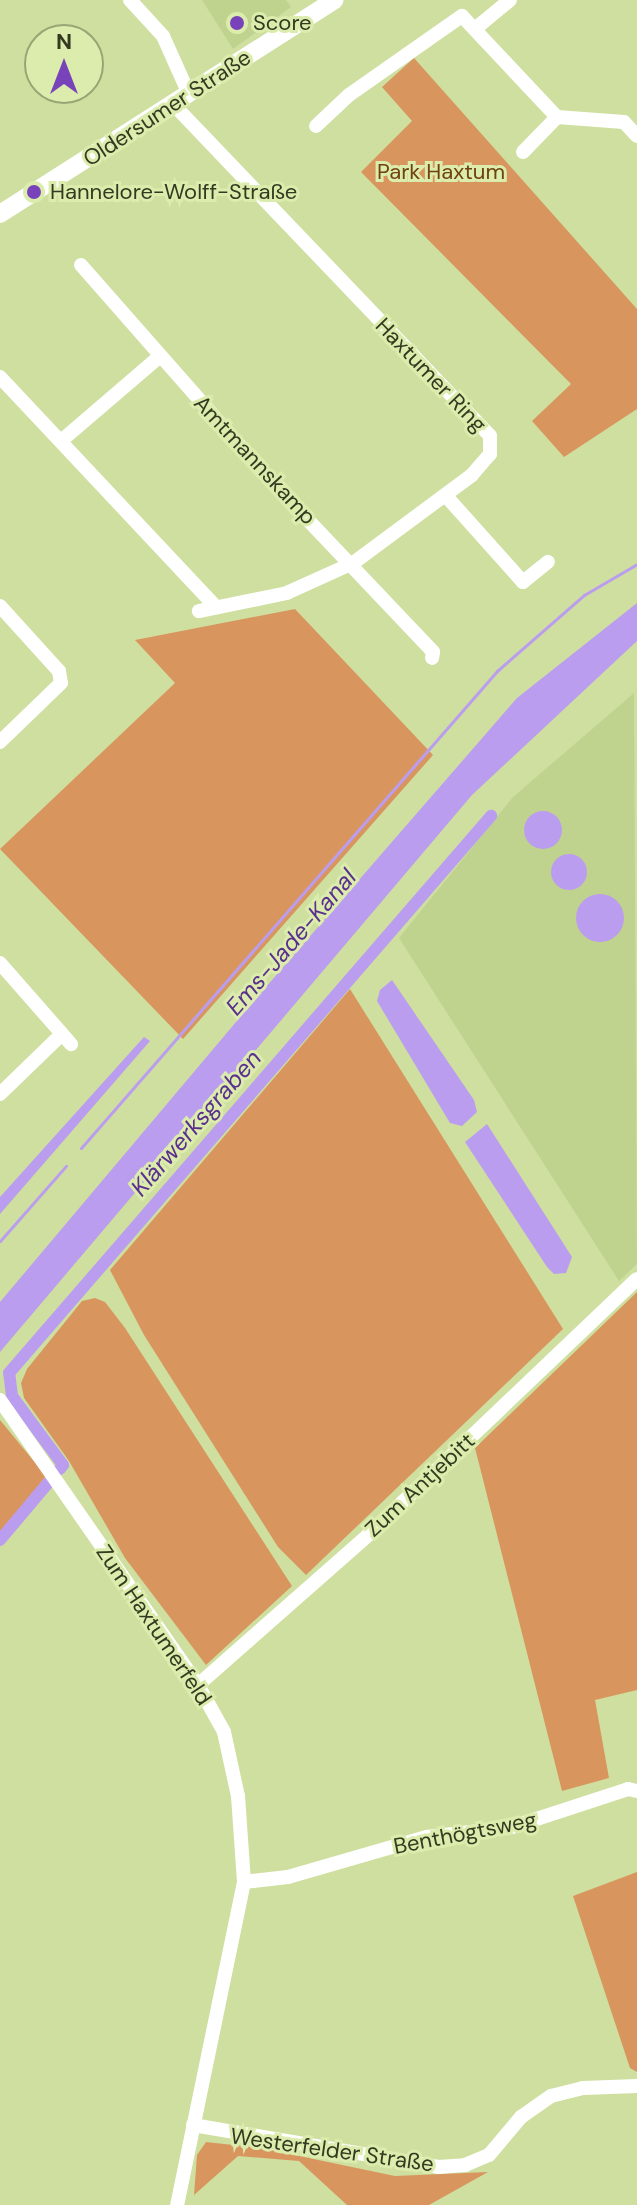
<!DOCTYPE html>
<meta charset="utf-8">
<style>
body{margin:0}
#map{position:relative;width:637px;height:2205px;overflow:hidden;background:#cedfa0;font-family:"DM Sans",sans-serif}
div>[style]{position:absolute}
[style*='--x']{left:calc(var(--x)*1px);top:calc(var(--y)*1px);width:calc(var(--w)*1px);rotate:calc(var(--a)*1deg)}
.built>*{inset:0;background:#c0d38e}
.green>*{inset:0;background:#d8965e}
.water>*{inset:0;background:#bb9def}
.round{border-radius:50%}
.stream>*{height:3px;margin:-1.5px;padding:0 1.5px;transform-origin:1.5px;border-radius:1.5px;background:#bb9def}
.canal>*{height:12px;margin:-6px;padding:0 6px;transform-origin:6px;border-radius:6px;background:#bb9def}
.street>*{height:14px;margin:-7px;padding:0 7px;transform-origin:7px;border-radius:7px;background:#fff}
.secondary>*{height:18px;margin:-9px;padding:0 9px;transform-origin:9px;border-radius:9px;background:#fff}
.dots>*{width:22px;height:22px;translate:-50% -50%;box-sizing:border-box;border:4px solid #dbecad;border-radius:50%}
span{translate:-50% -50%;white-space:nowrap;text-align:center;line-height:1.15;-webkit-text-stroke:6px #dbecad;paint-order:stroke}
.poi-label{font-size:22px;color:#333a20}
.left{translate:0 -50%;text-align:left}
.street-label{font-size:22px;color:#333a20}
.park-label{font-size:22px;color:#714110}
.water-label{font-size:24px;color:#5a2f8e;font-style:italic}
.north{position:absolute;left:24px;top:24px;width:80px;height:80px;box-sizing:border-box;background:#dbecad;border:2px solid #98a575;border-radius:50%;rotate:0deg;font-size:22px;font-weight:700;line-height:32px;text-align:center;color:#333a20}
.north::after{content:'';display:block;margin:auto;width:28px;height:36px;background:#7843ba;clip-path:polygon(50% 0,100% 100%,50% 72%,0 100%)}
</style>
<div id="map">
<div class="built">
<i style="clip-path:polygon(202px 0,286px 0,291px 7px,233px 49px)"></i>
<i style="clip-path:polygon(634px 693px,637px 1264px,619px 1281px,399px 938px,513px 797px)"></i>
</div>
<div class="green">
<i style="clip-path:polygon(414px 58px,637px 309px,637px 409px,564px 457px,532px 421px,571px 384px,361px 172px,412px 121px,382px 87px)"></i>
<i style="clip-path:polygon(295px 609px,433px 755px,183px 1039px,0 849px,175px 683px,135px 640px)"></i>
<i style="clip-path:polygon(350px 989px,563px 1329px,306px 1575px,278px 1547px,144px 1335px,110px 1270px)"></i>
<i style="clip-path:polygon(637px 1292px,637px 1690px,595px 1700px,609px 1778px,562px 1791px,475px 1448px)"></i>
<i style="clip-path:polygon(95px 1298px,105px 1302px,125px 1328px,292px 1586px,206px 1665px,125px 1558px,69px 1461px,24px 1398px,21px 1383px,27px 1369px,82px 1301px)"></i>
<i style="clip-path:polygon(0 1420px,46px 1476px,0 1534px)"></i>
<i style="clip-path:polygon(637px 1872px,637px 2072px,630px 2068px,573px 1896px)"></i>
<i style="clip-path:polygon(206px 2142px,261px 2148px,395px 2176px,488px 2172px,429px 2205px,347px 2205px,299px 2161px,238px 2156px,194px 2195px,197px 2155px)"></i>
</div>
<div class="water">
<i style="clip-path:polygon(637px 603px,637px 641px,472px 795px,0 1352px,0 1302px,252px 1003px,517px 698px)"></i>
<i class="round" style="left:524px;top:811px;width:38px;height:38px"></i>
<i class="round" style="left:551px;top:854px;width:36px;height:36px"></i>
<i class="round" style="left:576px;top:894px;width:48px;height:48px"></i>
<i style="clip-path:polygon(392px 980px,474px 1100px,477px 1112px,462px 1126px,450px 1123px,377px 1001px,380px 990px)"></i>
<i style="clip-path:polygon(144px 1037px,150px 1041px,0 1214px,0 1197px)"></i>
<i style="clip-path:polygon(487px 1124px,572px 1257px,566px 1273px,554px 1274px,547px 1267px,465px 1142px)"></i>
</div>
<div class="stream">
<i style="--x:81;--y:1148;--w:633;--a:-48.91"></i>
<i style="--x:497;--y:671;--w:116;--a:-41.1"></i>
<i style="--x:584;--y:595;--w:61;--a:-30.3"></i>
<i style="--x:0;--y:1241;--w:100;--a:-48.7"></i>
</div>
<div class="canal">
<i style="--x:60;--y:1469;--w:5;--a:-53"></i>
<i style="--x:63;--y:1465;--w:86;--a:-126.5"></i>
<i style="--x:12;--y:1396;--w:23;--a:-97"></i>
<i style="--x:9;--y:1373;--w:737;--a:-49.13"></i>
<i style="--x:0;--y:1540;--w:75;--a:-49.9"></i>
</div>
<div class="street">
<i style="--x:130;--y:0;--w:49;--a:47.5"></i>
<i style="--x:163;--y:36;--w:64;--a:65.9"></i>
<i style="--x:476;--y:28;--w:44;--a:-39.5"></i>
<i style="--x:173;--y:104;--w:459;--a:46.3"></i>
<i style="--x:490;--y:436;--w:18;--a:90"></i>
<i style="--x:490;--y:454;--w:28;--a:131"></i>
<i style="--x:472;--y:475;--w:148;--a:143.5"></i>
<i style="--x:353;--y:563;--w:72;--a:155.6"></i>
<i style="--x:287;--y:593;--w:90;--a:168.4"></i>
<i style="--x:316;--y:126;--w:45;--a:-43.2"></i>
<i style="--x:349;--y:95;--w:138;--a:-35"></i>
<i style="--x:462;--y:16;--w:139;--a:46.8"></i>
<i style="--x:557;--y:117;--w:67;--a:4.3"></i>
<i style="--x:624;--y:122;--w:19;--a:47"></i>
<i style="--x:523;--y:152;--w:49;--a:-45.8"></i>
<i style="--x:81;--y:265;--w:286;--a:48.7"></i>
<i style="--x:270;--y:480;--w:237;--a:46.5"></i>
<i style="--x:433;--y:652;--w:6;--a:99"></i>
<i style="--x:0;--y:377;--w:316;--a:46.8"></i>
<i style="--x:61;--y:441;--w:130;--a:-40.6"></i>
<i style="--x:446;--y:496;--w:115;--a:48.2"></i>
<i style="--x:523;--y:582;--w:32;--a:-39"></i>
<i style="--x:0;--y:606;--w:88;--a:47.8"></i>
<i style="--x:59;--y:671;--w:12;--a:81"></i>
<i style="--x:61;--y:683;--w:85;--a:136"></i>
<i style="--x:0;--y:963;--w:108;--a:48.8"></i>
<i style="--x:0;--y:1094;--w:86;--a:-44.1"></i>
<i style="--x:0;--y:1400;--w:347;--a:55.2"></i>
<i style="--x:198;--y:1685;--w:54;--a:61"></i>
<i style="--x:224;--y:1732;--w:66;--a:77.7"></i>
<i style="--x:238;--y:1796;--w:86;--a:86"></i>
<i style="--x:244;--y:1882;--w:330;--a:101.7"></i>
<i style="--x:198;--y:1685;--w:227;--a:-41.4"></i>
<i style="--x:368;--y:1535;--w:371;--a:-43.6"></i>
<i style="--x:244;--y:1882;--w:44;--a:-6.5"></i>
<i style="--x:288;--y:1877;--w:145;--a:-16.1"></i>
<i style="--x:427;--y:1837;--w:86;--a:-6.7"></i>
<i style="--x:512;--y:1827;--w:122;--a:-18.1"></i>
<i style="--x:628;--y:1789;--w:9;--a:13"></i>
<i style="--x:193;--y:2125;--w:249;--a:9.7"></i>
<i style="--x:438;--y:2167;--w:27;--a:-4"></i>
<i style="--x:465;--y:2165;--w:26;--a:-23"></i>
<i style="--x:489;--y:2155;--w:50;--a:-49.9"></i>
<i style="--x:521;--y:2117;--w:37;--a:-35"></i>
<i style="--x:551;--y:2096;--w:33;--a:-14"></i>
<i style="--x:583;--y:2088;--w:54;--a:-2.1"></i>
</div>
<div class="secondary">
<i style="--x:0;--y:214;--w:397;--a:-32.6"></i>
</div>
<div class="dots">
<i style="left:237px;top:23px;background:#7843ba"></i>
<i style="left:34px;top:192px;background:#7843ba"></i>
</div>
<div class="poi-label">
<span class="left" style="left:253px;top:23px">Score</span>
<span class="left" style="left:50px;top:192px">Hannelore-Wolff-Straße</span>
</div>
<div class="street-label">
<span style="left:167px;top:108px;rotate:-33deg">Oldersumer Straße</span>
<span style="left:431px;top:375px;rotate:46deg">Haxtumer Ring</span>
<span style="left:255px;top:460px;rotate:47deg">Amtmannskamp</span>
<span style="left:420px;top:1485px;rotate:-43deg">Zum Antjebitt</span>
<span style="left:154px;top:1625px;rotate:56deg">Zum Haxtumerfeld</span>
<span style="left:465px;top:1833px;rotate:-11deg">Benthögtsweg</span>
<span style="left:332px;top:2150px;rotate:8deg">Westerfelder Straße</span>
</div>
<div class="park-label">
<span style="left:441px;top:172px">Park Haxtum</span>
</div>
<div class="water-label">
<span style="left:291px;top:942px;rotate:-49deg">Ems-Jade-Kanal</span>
<span style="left:196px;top:1123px;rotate:-49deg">Klärwerksgraben</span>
</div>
<div class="north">N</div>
</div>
